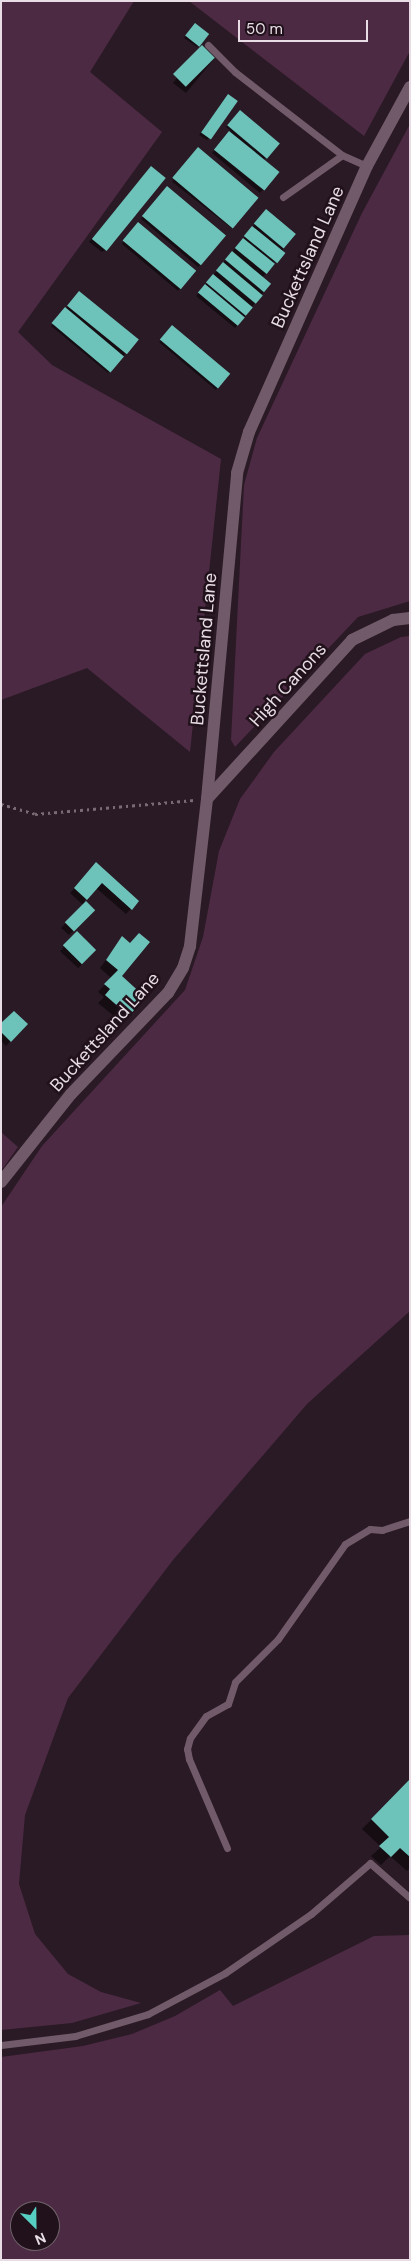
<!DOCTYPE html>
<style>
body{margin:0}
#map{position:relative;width:411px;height:2261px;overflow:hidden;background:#2a1a25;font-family:"DM Sans",sans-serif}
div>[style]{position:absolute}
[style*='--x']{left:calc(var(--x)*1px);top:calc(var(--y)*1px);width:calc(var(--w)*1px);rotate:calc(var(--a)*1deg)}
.green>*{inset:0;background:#4d2a43}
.shadow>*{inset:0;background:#0007;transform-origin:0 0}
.building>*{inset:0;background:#6dc3ba;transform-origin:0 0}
.path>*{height:3px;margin-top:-1.5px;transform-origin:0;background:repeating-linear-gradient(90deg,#796b74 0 2.5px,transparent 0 6.5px)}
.lane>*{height:7px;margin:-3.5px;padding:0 3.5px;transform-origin:3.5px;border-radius:3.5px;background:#715a69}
.street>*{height:12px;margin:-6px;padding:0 6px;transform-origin:6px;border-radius:6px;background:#715a69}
span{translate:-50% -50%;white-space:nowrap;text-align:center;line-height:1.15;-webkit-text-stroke:5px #20111b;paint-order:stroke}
.street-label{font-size:18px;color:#e8dde4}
.frame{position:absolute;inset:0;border:2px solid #e8dde4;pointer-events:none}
.north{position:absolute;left:10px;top:2201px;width:50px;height:50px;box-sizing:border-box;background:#20111b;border:1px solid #70636b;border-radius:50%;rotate:157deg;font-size:14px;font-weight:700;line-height:20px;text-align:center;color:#e8dde4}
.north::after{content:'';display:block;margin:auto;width:18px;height:22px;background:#57cec2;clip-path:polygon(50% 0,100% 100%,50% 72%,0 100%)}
.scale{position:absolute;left:238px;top:20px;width:130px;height:22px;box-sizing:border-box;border:2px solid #e8dde4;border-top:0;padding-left:6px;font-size:15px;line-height:18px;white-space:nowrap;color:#e8dde4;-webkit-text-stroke:4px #20111b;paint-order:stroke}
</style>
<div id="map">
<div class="green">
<i style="clip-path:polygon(1px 1px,134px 1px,90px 72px,162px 132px,18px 332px,52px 365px,221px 459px,190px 752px,87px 668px,1px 700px)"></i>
<i style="clip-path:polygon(189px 1px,410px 1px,410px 51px,364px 136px)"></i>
<i style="clip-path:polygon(410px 124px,410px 601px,358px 617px,235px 747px,231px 740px,244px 485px,257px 438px,362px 213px)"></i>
<i style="clip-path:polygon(410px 636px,410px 1311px,307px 1404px,173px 1560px,68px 1698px,25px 1815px,19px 1884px,35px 1934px,68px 1974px,101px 1992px,141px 2003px,72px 2023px,1px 2030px,1px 1207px,42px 1146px,185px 990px,203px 937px,219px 851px,240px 799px,274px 752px,365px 654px,401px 637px)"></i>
<i style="clip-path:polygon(1px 1132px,18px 1147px,1px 1171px)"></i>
<i style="clip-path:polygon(evenodd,410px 1935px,410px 2260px,1px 2260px,1px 2057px,83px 2046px,132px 2034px,175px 2016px,220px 1990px,233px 2006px,374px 1936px,410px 1935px,20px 2211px,50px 2211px,50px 2241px,20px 2241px,20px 2211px)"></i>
</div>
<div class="shadow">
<i style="clip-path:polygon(193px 27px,207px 34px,197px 47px,184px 38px)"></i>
<i style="clip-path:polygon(197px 52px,214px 59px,186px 93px,173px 83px)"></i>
<i style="clip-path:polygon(226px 97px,209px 138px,207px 140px,199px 135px)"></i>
<i style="clip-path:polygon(240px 111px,266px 157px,263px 161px,277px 172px,260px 193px,212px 153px,231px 131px,226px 127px)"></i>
<i style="left:196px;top:151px;width:76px;height:39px;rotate:38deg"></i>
<i style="clip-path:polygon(149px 170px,105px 250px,102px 252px,89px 242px)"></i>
<i style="clip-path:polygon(167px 188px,200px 265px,198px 267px,141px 219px)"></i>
<i style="clip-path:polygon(266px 211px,294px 235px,262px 278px,270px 284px,235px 328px,196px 296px)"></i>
<i style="clip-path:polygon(136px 226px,195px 271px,178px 291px,122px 244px)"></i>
<i style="clip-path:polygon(80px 292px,125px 354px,108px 373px,51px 326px)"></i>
<i style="left:172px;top:327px;width:74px;height:20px;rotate:40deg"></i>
<i style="clip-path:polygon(92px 869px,138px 901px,126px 914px,96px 888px,84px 901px,94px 910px,69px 935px,61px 928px,83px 905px,70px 893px)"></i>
<i style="left:77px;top:933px;width:25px;height:25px;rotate:43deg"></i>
<i style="clip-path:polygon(122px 938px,120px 976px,128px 1015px,121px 1022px,98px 1003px,104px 997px,98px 992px,111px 978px,100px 968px)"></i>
<i style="clip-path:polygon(26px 1024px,6px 1046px,1px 1041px,1px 1025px)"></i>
<i style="clip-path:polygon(410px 1781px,410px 1868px,407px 1871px,390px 1856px,381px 1865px,371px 1856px,381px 1847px,362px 1829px)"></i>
</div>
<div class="building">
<i style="left:195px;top:23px;width:18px;height:16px;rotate:38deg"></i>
<i style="left:202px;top:45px;width:18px;height:41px;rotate:45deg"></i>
<i style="left:228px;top:94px;width:12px;height:47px;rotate:35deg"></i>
<i style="left:240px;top:110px;width:52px;height:20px;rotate:40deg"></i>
<i style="left:229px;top:131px;width:65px;height:24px;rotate:39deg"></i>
<i style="left:198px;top:147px;width:79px;height:40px;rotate:40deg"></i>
<i style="left:151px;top:166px;width:19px;height:94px;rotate:39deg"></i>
<i style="left:167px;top:186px;width:77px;height:39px;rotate:40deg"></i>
<i style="left:266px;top:209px;width:39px;height:19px;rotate:40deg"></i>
<i style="left:138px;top:222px;width:76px;height:24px;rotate:40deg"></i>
<i style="left:252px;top:226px;width:43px;height:13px;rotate:39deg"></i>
<i style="left:243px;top:238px;width:41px;height:13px;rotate:39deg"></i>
<i style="left:232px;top:251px;width:51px;height:11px;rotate:40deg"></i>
<i style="left:223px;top:262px;width:52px;height:11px;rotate:40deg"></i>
<i style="left:213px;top:274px;width:52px;height:11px;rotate:40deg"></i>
<i style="left:205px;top:284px;width:52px;height:11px;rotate:40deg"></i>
<i style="left:79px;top:291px;width:77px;height:19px;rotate:39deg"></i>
<i style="left:65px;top:307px;width:77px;height:21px;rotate:40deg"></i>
<i style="left:172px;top:325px;width:76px;height:19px;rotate:40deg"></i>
<i style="clip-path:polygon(96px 862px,139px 901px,132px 910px,102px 883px,87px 900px,74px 888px)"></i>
<i style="left:86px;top:901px;width:13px;height:30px;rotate:45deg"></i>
<i style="left:77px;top:931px;width:27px;height:20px;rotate:45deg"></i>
<i style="clip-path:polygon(139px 933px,150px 942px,122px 976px,145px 997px,129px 1016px,105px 995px,110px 989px,104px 984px,118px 970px,106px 960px,122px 936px,130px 943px)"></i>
<i style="clip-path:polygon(14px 1011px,28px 1024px,11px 1042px,1px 1032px,1px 1023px)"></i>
<i style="clip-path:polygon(410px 1779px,410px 1857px,400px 1848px,391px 1857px,379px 1846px,389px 1837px,371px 1819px)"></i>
</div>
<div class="path">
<i style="--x:1;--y:804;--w:35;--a:16"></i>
<i style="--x:35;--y:814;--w:160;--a:-5"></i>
</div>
<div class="lane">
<i style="--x:208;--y:45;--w:38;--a:45"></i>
<i style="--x:235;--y:72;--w:135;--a:37.8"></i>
<i style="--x:342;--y:155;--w:27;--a:24"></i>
<i style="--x:283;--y:197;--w:72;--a:-35.4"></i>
<i style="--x:227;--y:1848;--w:97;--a:-113.1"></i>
<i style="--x:189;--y:1759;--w:10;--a:-101"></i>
<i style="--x:187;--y:1749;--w:11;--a:-75"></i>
<i style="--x:190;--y:1738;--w:27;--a:-54"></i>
<i style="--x:206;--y:1716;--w:25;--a:-29"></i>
<i style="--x:228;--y:1704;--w:23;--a:-72"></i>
<i style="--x:235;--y:1682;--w:61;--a:-45"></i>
<i style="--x:278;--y:1639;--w:116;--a:-54.8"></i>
<i style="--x:345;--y:1544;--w:29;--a:-31"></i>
<i style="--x:370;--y:1529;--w:12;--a:5"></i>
<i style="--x:382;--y:1530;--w:29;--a:-18"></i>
<i style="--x:1;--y:2045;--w:75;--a:-6.9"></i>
<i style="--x:75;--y:2036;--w:76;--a:-16.8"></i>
<i style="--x:148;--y:2014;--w:87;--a:-28"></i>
<i style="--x:225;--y:1973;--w:104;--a:-34.5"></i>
<i style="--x:311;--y:1914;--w:78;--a:-40.8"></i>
<i style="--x:370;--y:1863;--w:53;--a:41.2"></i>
</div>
<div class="street">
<i style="--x:207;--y:799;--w:215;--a:-47.6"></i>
<i style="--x:352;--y:640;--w:46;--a:-26"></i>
<i style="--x:393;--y:620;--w:17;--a:-7"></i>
<i style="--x:1;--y:1182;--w:112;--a:-51.5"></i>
<i style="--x:71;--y:1094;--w:140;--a:-46.2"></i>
<i style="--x:168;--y:993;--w:29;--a:-59"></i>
<i style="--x:183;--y:968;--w:23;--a:-72"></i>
<i style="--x:190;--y:946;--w:148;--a:-83.4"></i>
<i style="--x:207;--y:799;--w:327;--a:-84.7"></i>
<i style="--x:237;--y:473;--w:43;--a:-73.7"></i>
<i style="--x:249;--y:432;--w:291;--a:-66.1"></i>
<i style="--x:367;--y:166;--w:90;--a:-61.4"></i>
</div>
<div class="street-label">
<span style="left:308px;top:257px;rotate:-66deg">Buckettsland Lane</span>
<span style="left:204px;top:649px;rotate:-85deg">Buckettsland Lane</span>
<span style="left:288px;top:685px;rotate:-48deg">High Canons</span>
<span style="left:105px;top:1032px;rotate:-48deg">Buckettsland Lane</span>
</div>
<div class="frame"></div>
<div class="north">N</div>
<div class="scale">50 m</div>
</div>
